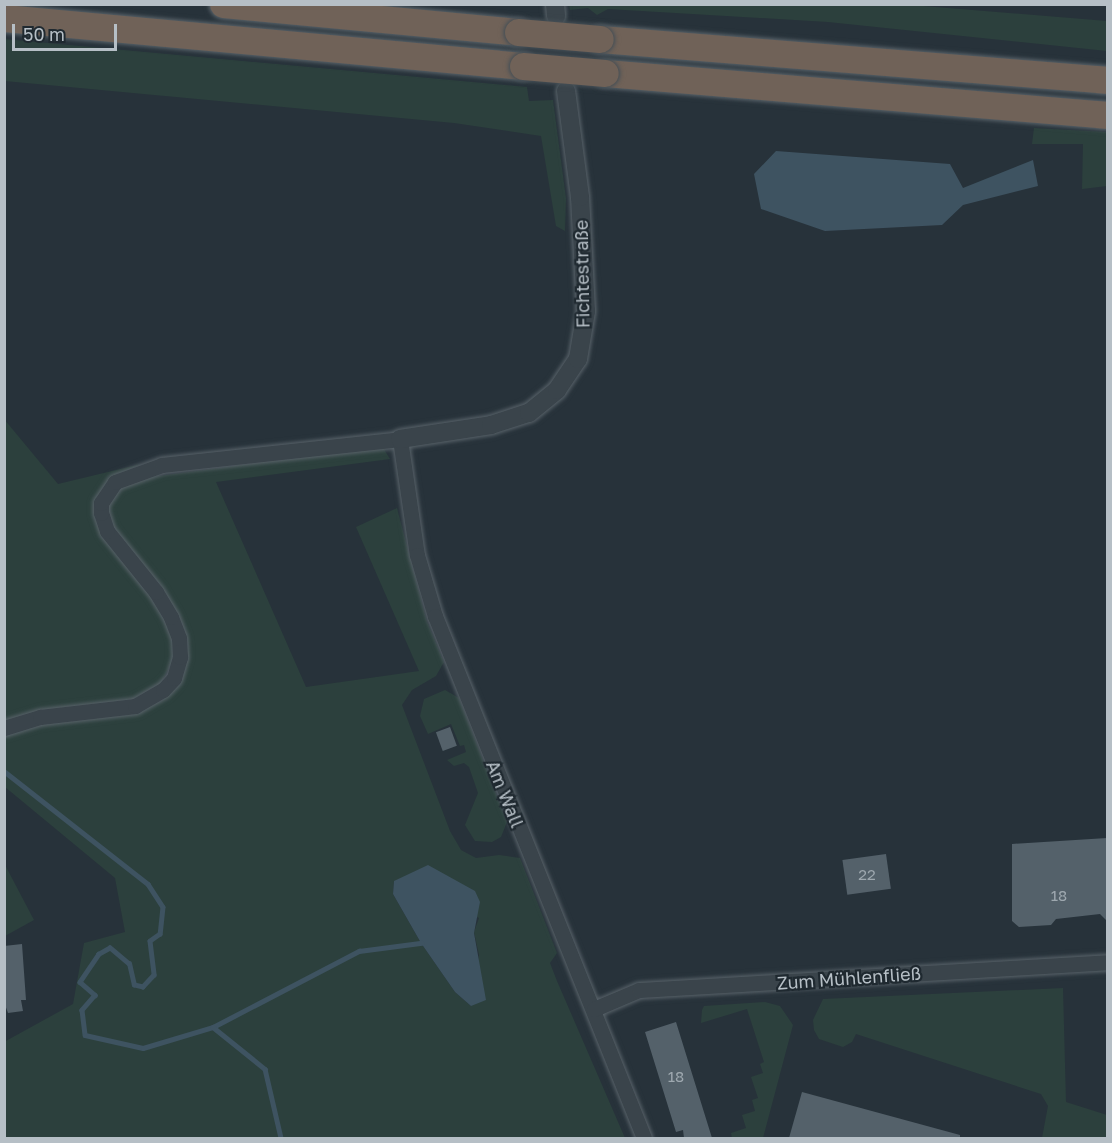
<!DOCTYPE html>
<meta charset="utf-8">
<style>
body{margin:0}
#map{position:relative;width:1112px;height:1143px;overflow:hidden;background:#27323a;font-family:"Golos Text",sans-serif}
div>[style]{position:absolute}
[style*='--x']{left:calc(var(--x)*1px);top:calc(var(--y)*1px);width:calc(var(--w)*1px);rotate:calc(var(--a)*1deg)}
.green>*{inset:0;background:#2c403d}
.water>*{inset:0;background:#3e5361}
.stream>*{height:4.5px;margin:-2.25px;padding:0 2.25px;transform-origin:2.25px;border-radius:2.25px;background:#3e5361}
.building>*{inset:0;background:#54616a;transform-origin:0 0}
.roads{filter:drop-shadow(0 0 2px #586269) drop-shadow(0 0 2px #586269)}
.minor>*{height:15px;margin:-7.5px;padding:0 7.5px;transform-origin:7.5px;border-radius:7.5px;background:#3a444b}
.tertiary>*{height:18px;margin:-9px;padding:0 9px;transform-origin:9px;border-radius:9px;background:#3a444b}
.motorway>*{height:27px;margin:-13.5px;padding:0 13.5px;transform-origin:13.5px;border-radius:13.5px;background:#706258}
.bridges{filter:drop-shadow(0 0 2px #454f56) drop-shadow(0 0 2px #454f56)}
.motorway-bridge>*{height:27px;margin:-13.5px;padding:0 13.5px;transform-origin:13.5px;border-radius:13.5px;background:#706258}
span{translate:-50% -50%;white-space:nowrap;text-align:center;line-height:1.15;-webkit-text-stroke:4.5px #1f2930;paint-order:stroke}
.number-label{font-size:15px;color:#9ea8af}
.number-label span{-webkit-text-stroke-width:0}
.street-label{font-size:18px;color:#b6bfc6}
.frame{position:absolute;inset:0;border:6px solid #b6bfc6;pointer-events:none}
.scale{position:absolute;left:12px;top:24px;width:105px;height:27px;box-sizing:border-box;border:3px solid #b6bfc6;border-top:0;padding-left:8px;font-size:18px;line-height:21px;white-space:nowrap;color:#b6bfc6;-webkit-text-stroke:4px #1f2930;paint-order:stroke}
</style>
<div id="map">
<div class="green">
<i style="clip-path:polygon(899px 4px,1107px 21px,1107px 51px,828px 22px,608px 9px,597px 15px,588px 8px,570px 10px,569px 5px)"></i>
<i style="clip-path:polygon(4px 39px,527px 87px,529px 101px,553px 100px,566px 198px,565px 231px,556px 226px,541px 136px,454px 123px,5px 81px)"></i>
<i style="clip-path:polygon(1034px 128px,1107px 132px,1107px 186px,1082px 189px,1083px 144px,1032px 144px)"></i>
<i style="clip-path:polygon(4px 419px,58px 484px,141px 464px,109px 479px,95px 503px,155px 599px,174px 642px,173px 660px,161px 683px,131px 700px,5px 722px)"></i>
<i style="clip-path:polygon(evenodd,382px 446px,390px 459px,216px 482px,306px 687px,419px 671px,356px 527px,397px 508px,427px 622px,444px 662px,436px 676px,412px 690px,402px 705px,450px 831px,461px 850px,476px 858px,499px 855px,520px 858px,557px 953px,550px 963px,557px 981px,625px 1138px,5px 1138px,4px 1042px,73px 1004px,84px 943px,125px 932px,115px 878px,5px 787px,5px 732px,52px 720px,138px 712px,163px 700px,176px 686px,186px 660px,185px 631px,173px 606px,113px 528px,108px 511px,111px 499px,122px 486px,136px 479px,382px 446px,394px 881px,479px 918px,474px 932px,479px 955px,471px 1006px,455px 992px,421px 943px,393px 894px,394px 881px)"></i>
<i style="clip-path:polygon(445px 690px,459px 698px,507px 822px,501px 837px,492px 842px,475px 841px,465px 825px,478px 793px,469px 767px,464px 763px,454px 766px,447px 760px,466px 752px,464px 745px,460px 746px,451px 724px,428px 734px,420px 716px,424px 699px)"></i>
<i style="clip-path:polygon(4px 863px,34px 920px,5px 936px,4px 936px)"></i>
<i style="clip-path:polygon(1063px 988px,1066px 1102px,1107px 1115px,1107px 1138px,1042px 1138px,1048px 1106px,1041px 1094px,856px 1034px,852px 1042px,843px 1047px,819px 1039px,814px 1030px,813px 1020px,823px 999px)"></i>
<i style="clip-path:polygon(765px 1002px,780px 1006px,793px 1025px,763px 1138px,732px 1138px,731px 1133px,746px 1128px,742px 1115px,755px 1111px,752px 1100px,758px 1098px,751px 1077px,763px 1073px,760px 1064px,764px 1062px,747px 1009px,701px 1023px,702px 1010px,704px 1006px)"></i>
</div>
<div class="water">
<i style="clip-path:polygon(776px 151px,950px 164px,963px 188px,1033px 160px,1038px 186px,963px 205px,942px 225px,825px 231px,761px 209px,754px 174px)"></i>
<i style="clip-path:polygon(428px 865px,475px 891px,480px 902px,474px 933px,486px 1000px,471px 1006px,455px 992px,421px 943px,393px 894px,394px 881px)"></i>
</div>
<div class="stream">
<i style="--x:4;--y:771;--w:183;--a:38.1"></i>
<i style="--x:148;--y:884;--w:27;--a:57"></i>
<i style="--x:163;--y:907;--w:27;--a:96"></i>
<i style="--x:160;--y:934;--w:12;--a:145"></i>
<i style="--x:150;--y:941;--w:34;--a:83"></i>
<i style="--x:154;--y:975;--w:16;--a:133"></i>
<i style="--x:143;--y:987;--w:9;--a:-167"></i>
<i style="--x:134;--y:985;--w:22;--a:-103"></i>
<i style="--x:129;--y:964;--w:25;--a:-140"></i>
<i style="--x:110;--y:948;--w:13;--a:151"></i>
<i style="--x:99;--y:954;--w:34;--a:124"></i>
<i style="--x:80;--y:982;--w:20;--a:41"></i>
<i style="--x:95;--y:995;--w:20;--a:131"></i>
<i style="--x:82;--y:1010;--w:25;--a:83"></i>
<i style="--x:85;--y:1035;--w:59;--a:12.6"></i>
<i style="--x:143;--y:1048;--w:73;--a:-16.7"></i>
<i style="--x:213;--y:1027;--w:165;--a:-27.5"></i>
<i style="--x:359;--y:951;--w:63;--a:-7.4"></i>
<i style="--x:213;--y:1027;--w:67;--a:38.9"></i>
<i style="--x:265;--y:1069;--w:71;--a:76.9"></i>
</div>
<div class="building">
<i style="left:450px;top:727px;width:20px;height:15px;rotate:70deg"></i>
<i style="clip-path:polygon(1107px 838px,1107px 921px,1100px 914px,1056px 919px,1051px 925px,1019px 927px,1012px 921px,1012px 844px)"></i>
<i style="left:886px;top:854px;width:35px;height:44px;rotate:82deg"></i>
<i style="clip-path:polygon(22px 944px,26px 1000px,21px 1000px,23px 1011px,8px 1013px,4px 1002px,4px 946px)"></i>
<i style="clip-path:polygon(676px 1022px,712px 1138px,684px 1138px,683px 1130px,676px 1132px,645px 1032px)"></i>
<i style="clip-path:polygon(802px 1092px,960px 1135px,960px 1138px,789px 1138px)"></i>
</div>
<div class="roads">
<div class="minor">
<i style="--x:4;--y:728;--w:38;--a:-17"></i>
<i style="--x:40;--y:717;--w:96;--a:-6.6"></i>
<i style="--x:135;--y:706;--w:32;--a:-30"></i>
<i style="--x:163;--y:690;--w:16;--a:-47"></i>
<i style="--x:174;--y:678;--w:22;--a:-74"></i>
<i style="--x:180;--y:657;--w:19;--a:-93"></i>
<i style="--x:179;--y:638;--w:22;--a:-111"></i>
<i style="--x:171;--y:617;--w:29;--a:-121"></i>
<i style="--x:156;--y:592;--w:78;--a:-128.8"></i>
<i style="--x:107;--y:531;--w:19;--a:-108"></i>
<i style="--x:101;--y:513;--w:10;--a:-90"></i>
<i style="--x:101;--y:503;--w:25;--a:-56"></i>
<i style="--x:115;--y:482;--w:50;--a:-19.9"></i>
<i style="--x:162;--y:465;--w:239;--a:-6.2"></i>
<i style="--x:400;--y:439;--w:117;--a:81.7"></i>
<i style="--x:417;--y:555;--w:64;--a:73.6"></i>
<i style="--x:435;--y:616;--w:562;--a:68.18"></i>
<i style="--x:594;--y:1009;--w:49;--a:-22.9"></i>
<i style="--x:639;--y:990;--w:470;--a:-3.4"></i>
</div>
<div class="tertiary">
<i style="--x:555;--y:4;--w:12;--a:85"></i>
<i style="--x:400;--y:439;--w:92;--a:-8.7"></i>
<i style="--x:491;--y:425;--w:40;--a:-18"></i>
<i style="--x:529;--y:413;--w:36;--a:-39"></i>
<i style="--x:557;--y:390;--w:37;--a:-56"></i>
<i style="--x:578;--y:359;--w:49;--a:-80.5"></i>
<i style="--x:586;--y:311;--w:114;--a:-93"></i>
<i style="--x:580;--y:197;--w:107;--a:-97.5"></i>
</div>
<div class="motorway">
<i style="--x:223;--y:4;--w:296;--a:5.4"></i>
<i style="--x:4;--y:18;--w:521;--a:5.28"></i>
<i style="--x:600;--y:39;--w:510;--a:4.61"></i>
<i style="--x:605;--y:73;--w:505;--a:4.77"></i>
</div>
</div>
<div class="bridges">
<div class="motorway-bridge">
<i style="--x:518;--y:32;--w:82;--a:4.9"></i>
<i style="--x:523;--y:66;--w:82;--a:4.9"></i>
</div>
</div>
<div class="number-label">
<span style="left:867px;top:875px">22</span>
<span style="left:1059px;top:896px">18</span>
<span style="left:676px;top:1077px">18</span>
</div>
<div class="street-label">
<span style="left:582px;top:274px;rotate:-91deg">Fichtestraße</span>
<span style="left:505px;top:794px;rotate:68deg">Am Wall</span>
<span style="left:849px;top:978px;rotate:-4deg">Zum Mühlenfließ</span>
</div>
<div class="frame"></div>
<div class="scale">50 m</div>
</div>
